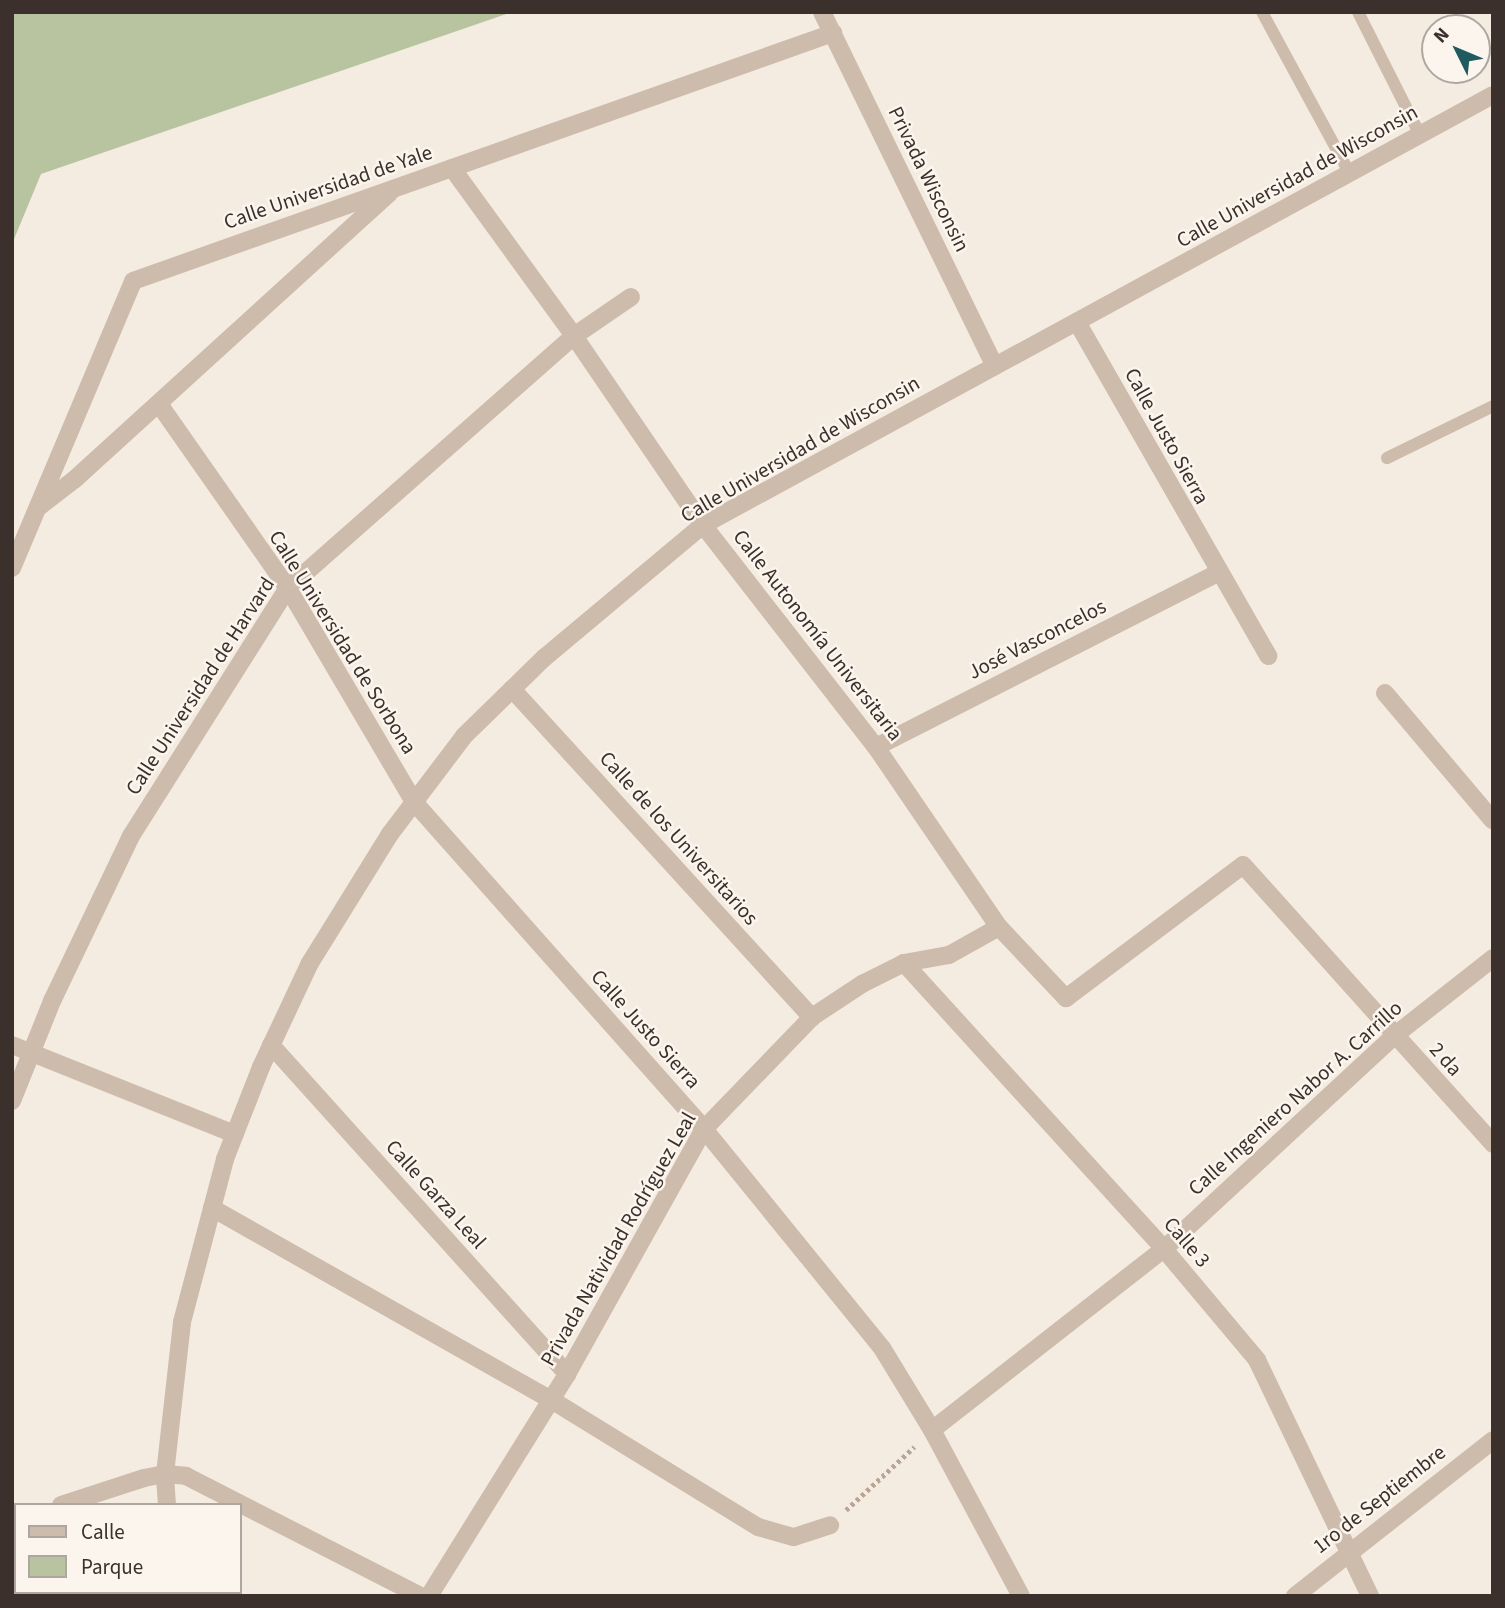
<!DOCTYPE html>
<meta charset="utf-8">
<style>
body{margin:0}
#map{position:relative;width:1505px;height:1608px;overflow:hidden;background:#f4ebe1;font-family:"Source Sans 3",sans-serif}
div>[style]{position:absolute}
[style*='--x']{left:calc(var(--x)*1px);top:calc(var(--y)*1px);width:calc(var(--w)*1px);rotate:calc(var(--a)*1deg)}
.green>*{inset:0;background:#b8c4a0}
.path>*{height:4.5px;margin-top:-2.25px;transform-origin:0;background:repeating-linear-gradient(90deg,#b9a596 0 3.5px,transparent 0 7px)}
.lane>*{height:12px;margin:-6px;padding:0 6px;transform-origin:6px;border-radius:6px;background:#cdbbac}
.street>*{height:18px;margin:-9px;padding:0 9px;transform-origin:9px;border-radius:9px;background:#cdbbac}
span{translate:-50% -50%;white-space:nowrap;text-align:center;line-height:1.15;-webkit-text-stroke:5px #fbf5ee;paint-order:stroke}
.street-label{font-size:21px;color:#3b302b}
.frame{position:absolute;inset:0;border:14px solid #3b302b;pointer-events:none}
.legend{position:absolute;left:14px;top:1503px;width:228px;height:91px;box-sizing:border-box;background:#fbf5ee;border:2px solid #aea6a0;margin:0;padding:9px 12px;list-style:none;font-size:21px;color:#3b302b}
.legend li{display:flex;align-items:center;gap:14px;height:35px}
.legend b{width:35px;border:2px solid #aea6a0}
.north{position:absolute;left:1421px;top:14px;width:70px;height:70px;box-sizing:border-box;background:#fbf5ee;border:2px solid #aea6a0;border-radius:50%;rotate:313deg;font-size:19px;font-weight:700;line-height:28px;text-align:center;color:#3b302b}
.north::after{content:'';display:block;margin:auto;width:24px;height:32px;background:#1f5a5e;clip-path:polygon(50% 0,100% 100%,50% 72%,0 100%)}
</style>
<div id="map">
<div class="green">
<i style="clip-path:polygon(12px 12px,512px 12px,41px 174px,12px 244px)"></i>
</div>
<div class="path">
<i style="--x:846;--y:1510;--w:93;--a:-42.8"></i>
</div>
<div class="lane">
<i style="--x:1262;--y:12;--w:184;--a:61.5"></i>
<i style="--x:1358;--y:12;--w:138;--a:63.2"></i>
<i style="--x:1387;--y:458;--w:118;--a:-26.1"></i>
</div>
<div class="street">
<i style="--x:822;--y:12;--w:394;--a:64"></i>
<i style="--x:452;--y:168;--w:208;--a:54"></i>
<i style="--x:574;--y:336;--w:229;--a:55.7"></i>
<i style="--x:703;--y:525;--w:281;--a:52.1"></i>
<i style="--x:876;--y:747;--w:218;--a:55.7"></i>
<i style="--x:999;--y:927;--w:98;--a:46.7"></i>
<i style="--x:1066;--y:998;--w:221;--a:-36.9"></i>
<i style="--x:1243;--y:865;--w:375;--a:48.1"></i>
<i style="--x:1077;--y:322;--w:385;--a:60.2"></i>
<i style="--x:159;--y:404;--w:225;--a:55"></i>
<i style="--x:288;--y:588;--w:248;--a:59.5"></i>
<i style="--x:414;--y:802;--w:437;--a:48.4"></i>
<i style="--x:704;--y:1129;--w:282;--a:50.9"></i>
<i style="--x:882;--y:1348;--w:96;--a:58.6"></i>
<i style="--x:932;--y:1430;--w:188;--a:61.8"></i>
<i style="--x:40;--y:506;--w:44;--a:-37.6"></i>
<i style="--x:75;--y:479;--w:425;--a:-42.3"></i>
<i style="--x:12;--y:568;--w:311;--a:-67.1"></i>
<i style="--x:133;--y:281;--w:743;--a:-19.51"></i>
<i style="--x:512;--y:689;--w:445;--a:47.6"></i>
<i style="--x:1385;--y:693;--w:167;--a:49.8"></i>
<i style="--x:876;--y:747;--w:384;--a:-27"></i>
<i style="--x:904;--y:963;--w:387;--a:47.7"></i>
<i style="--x:1164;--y:1249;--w:145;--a:50"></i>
<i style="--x:1257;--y:1360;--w:262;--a:64.4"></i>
<i style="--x:12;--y:1045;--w:240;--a:21.8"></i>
<i style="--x:271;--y:1045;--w:443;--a:48"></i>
<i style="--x:12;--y:1101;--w:108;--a:-68.2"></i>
<i style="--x:52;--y:1001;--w:183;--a:-64.4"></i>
<i style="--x:131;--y:836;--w:294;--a:-57.7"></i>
<i style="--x:288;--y:588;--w:381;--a:-41.4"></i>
<i style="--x:574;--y:336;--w:69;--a:-34.4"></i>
<i style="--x:212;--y:1208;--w:388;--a:29.5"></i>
<i style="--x:550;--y:1399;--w:244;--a:31.6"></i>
<i style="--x:758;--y:1527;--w:37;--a:16"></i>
<i style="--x:794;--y:1537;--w:38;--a:-18"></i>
<i style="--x:932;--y:1430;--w:294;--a:-38"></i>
<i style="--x:1164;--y:1249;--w:313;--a:-42.8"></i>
<i style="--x:1394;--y:1036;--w:126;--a:-38.2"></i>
<i style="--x:61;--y:1505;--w:87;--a:-18"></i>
<i style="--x:144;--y:1478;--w:21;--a:-11"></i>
<i style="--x:165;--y:1474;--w:21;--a:5"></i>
<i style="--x:186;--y:1476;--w:263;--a:27.1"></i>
<i style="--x:167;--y:1505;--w:31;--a:-94"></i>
<i style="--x:165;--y:1474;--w:153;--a:-83.6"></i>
<i style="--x:182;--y:1322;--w:169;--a:-75.2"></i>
<i style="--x:225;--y:1159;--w:99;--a:-68.6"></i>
<i style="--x:261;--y:1067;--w:115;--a:-64.8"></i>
<i style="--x:310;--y:963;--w:152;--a:-58.2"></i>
<i style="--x:390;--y:834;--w:123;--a:-52.9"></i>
<i style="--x:464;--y:736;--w:112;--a:-44.3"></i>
<i style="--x:544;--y:658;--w:207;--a:-39.9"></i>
<i style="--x:703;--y:525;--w:899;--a:-28.56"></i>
<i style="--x:12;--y:1521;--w:4;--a:-27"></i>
<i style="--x:173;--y:1592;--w:4;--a:90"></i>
<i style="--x:429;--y:1596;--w:261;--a:-58.1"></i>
<i style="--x:567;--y:1374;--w:281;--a:-60.8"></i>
<i style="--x:704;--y:1129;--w:156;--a:-46"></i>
<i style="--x:812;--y:1017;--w:60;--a:-33.4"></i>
<i style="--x:862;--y:984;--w:47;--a:-26.6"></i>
<i style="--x:904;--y:963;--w:46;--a:-10.1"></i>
<i style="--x:949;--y:955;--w:57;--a:-29.2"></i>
<i style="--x:1295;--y:1596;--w:252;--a:-38.2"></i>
</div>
<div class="street-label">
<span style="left:1297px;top:176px;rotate:-29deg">Calle Universidad de Wisconsin</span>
<span style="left:929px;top:179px;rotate:64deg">Privada Wisconsin</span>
<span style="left:328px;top:187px;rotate:-19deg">Calle Universidad de Yale</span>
<span style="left:1167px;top:436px;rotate:61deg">Calle Justo Sierra</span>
<span style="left:800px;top:449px;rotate:-30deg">Calle Universidad de Wisconsin</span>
<span style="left:818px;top:635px;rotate:52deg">Calle Autonomía Universitaria</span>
<span style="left:1037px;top:639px;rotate:-27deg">José Vasconcelos</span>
<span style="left:343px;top:642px;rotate:58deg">Calle Universidad de Sorbona</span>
<span style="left:200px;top:686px;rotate:-57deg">Calle Universidad de Harvard</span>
<span style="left:679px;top:838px;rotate:48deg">Calle de los Universitarios</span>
<span style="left:646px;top:1029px;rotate:48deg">Calle Justo Sierra</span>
<span style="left:1446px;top:1059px;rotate:48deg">2 da</span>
<span style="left:1295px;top:1098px;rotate:-42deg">Calle Ingeniero Nabor A. Carrillo</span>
<span style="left:436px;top:1194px;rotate:48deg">Calle Garza Leal</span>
<span style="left:618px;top:1239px;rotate:-60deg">Privada Natividad Rodríguez Leal</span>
<span style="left:1187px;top:1242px;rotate:49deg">Calle 3</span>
<span style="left:1379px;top:1499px;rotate:-38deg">1ro de Septiembre</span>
</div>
<div class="frame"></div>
<ul class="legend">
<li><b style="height:9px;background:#cdbbac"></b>Calle</li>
<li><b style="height:19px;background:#b8c4a0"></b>Parque</li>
</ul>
<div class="north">N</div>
</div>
